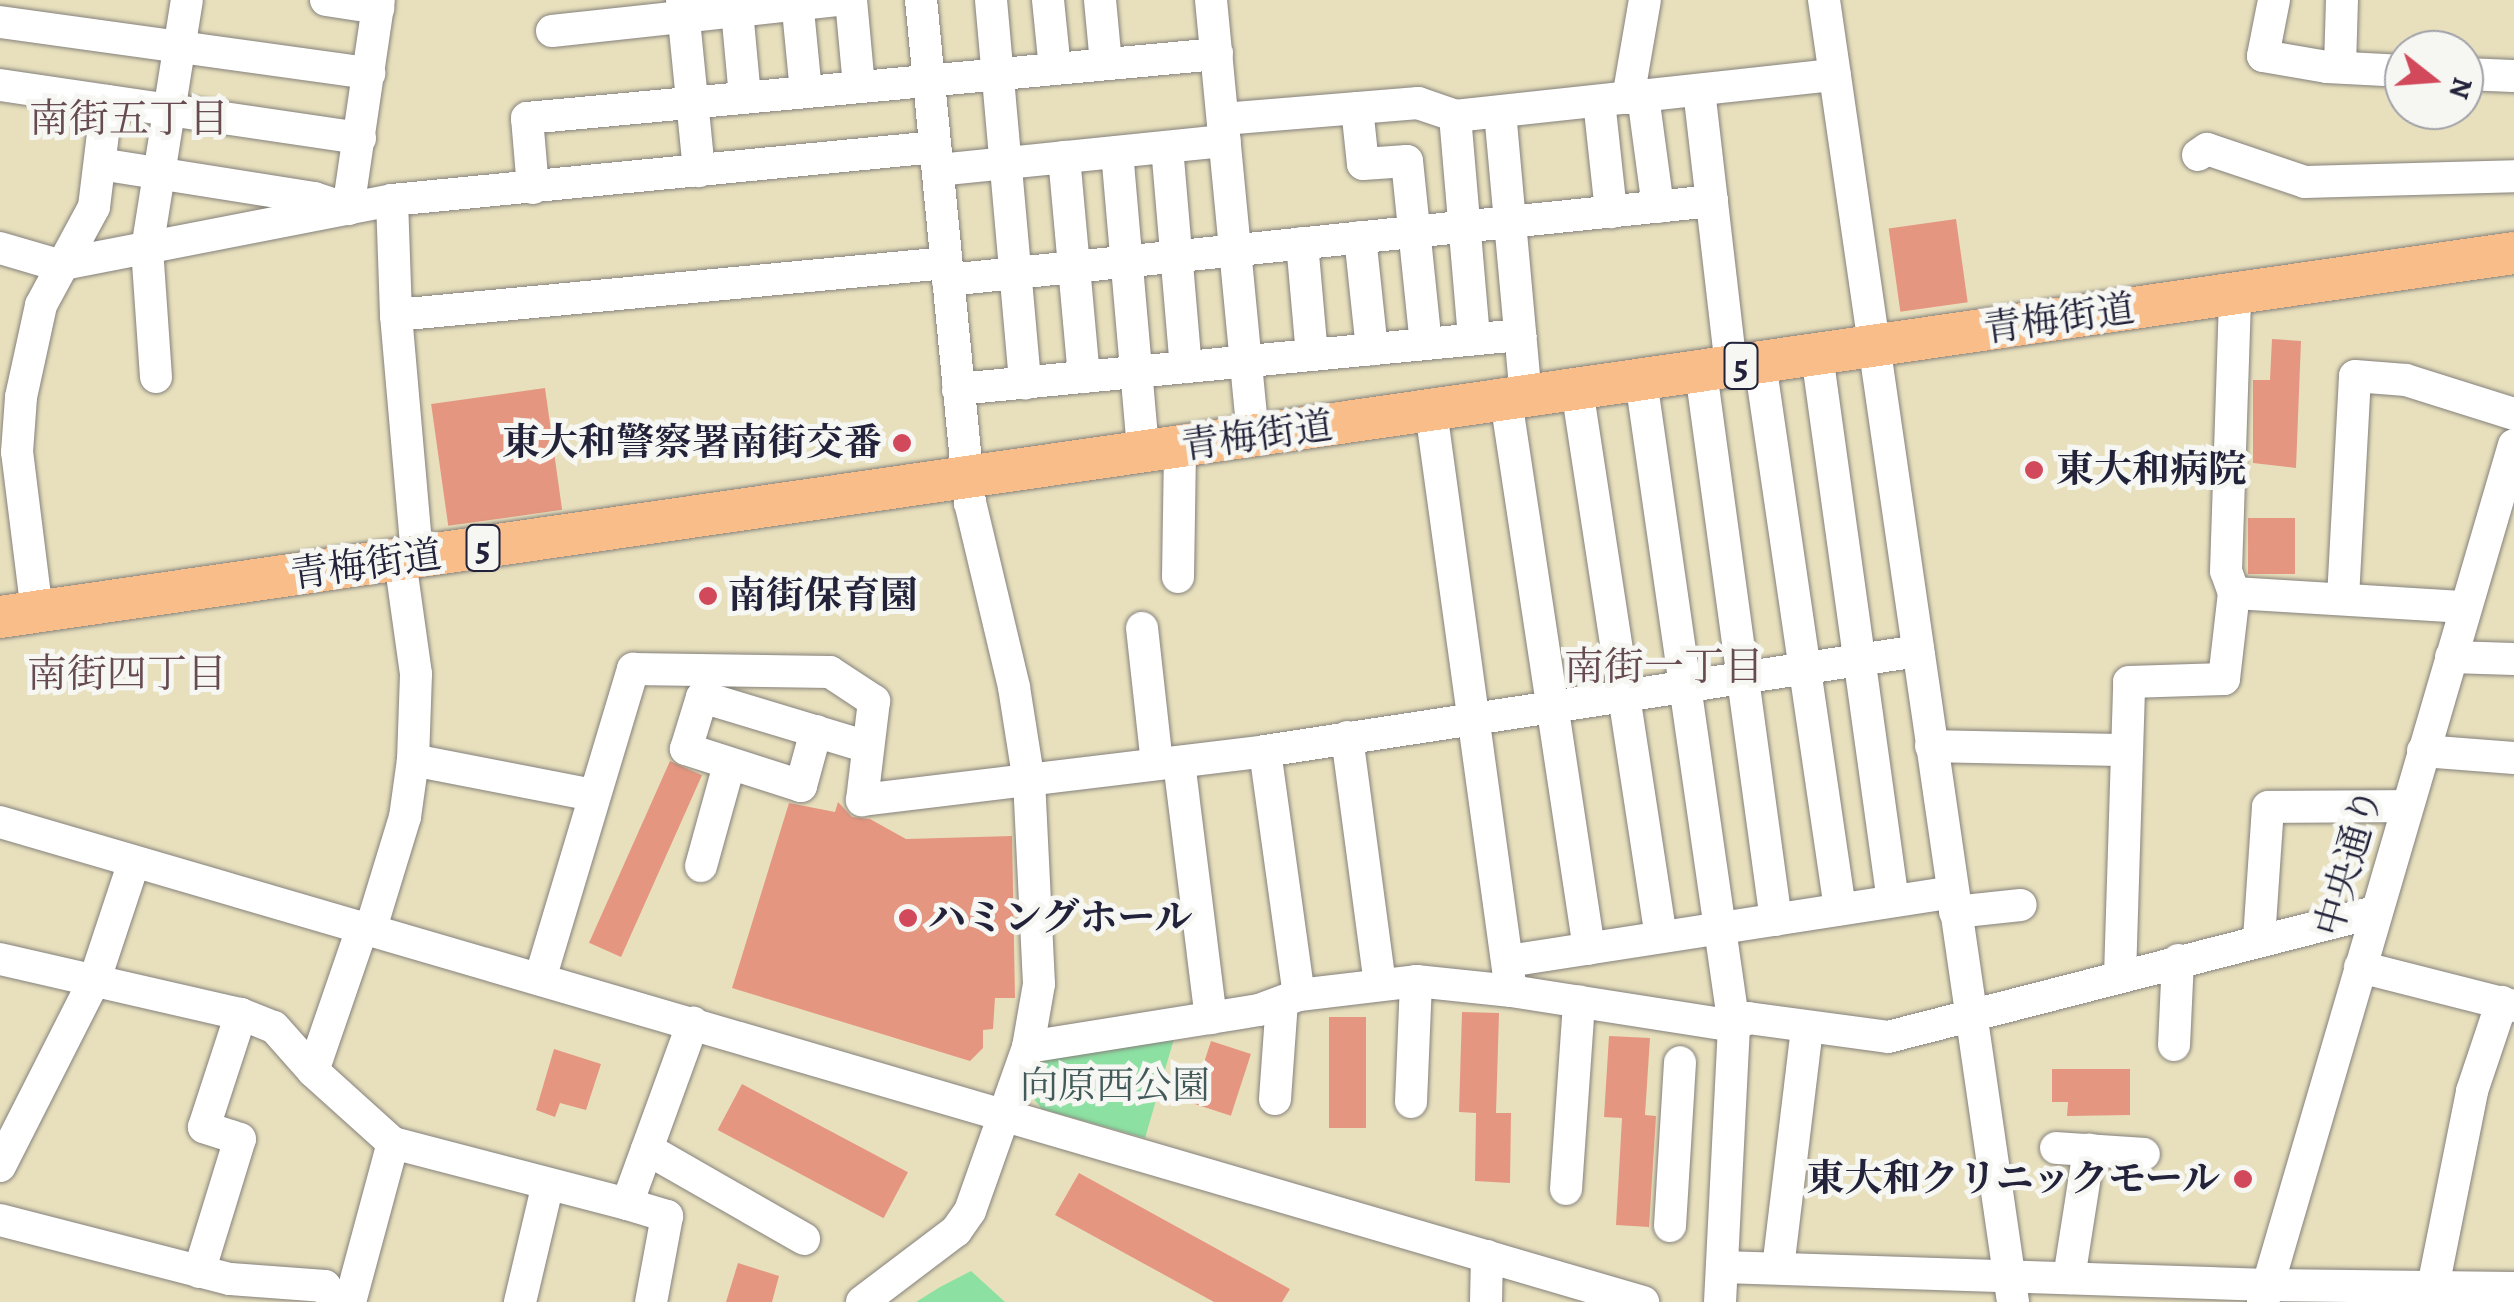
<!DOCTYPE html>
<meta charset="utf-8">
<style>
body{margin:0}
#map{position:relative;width:2514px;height:1302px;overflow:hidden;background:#e8e0bd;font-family:Alegreya,"Noto Serif JP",serif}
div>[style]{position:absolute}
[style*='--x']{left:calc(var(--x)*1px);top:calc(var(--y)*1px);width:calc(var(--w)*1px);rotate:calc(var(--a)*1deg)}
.green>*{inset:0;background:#8ce0a2}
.building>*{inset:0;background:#e59680;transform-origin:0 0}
.roads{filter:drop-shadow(0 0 2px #85817c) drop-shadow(0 0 2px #85817c)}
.minor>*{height:32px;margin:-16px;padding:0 16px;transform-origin:16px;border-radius:16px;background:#fff}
.major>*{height:42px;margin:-21px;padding:0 21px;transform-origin:21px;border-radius:21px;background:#f8bd89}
.dots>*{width:28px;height:28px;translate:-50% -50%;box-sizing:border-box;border:5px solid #f6f6f2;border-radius:50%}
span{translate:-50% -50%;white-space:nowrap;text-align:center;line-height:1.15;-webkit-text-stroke:10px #f6f6f2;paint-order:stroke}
.shield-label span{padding:2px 8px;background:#f6f6f2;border:2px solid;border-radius:8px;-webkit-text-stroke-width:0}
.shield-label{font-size:35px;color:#22223b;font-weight:700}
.street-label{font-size:38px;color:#22223b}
.poi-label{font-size:38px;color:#22223b;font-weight:700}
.right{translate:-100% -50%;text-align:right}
.left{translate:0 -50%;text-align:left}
.park-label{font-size:38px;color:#425b5a}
.neighbourhood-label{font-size:40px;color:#664b53}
.north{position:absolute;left:2384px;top:30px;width:100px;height:100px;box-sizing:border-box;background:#f6f6f2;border:2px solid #a1a1a9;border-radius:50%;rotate:107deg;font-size:28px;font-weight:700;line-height:40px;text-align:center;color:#22223b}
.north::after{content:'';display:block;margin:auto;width:35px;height:45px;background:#d1495b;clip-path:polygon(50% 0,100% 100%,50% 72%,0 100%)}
</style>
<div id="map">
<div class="green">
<i style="clip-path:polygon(1176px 1032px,1145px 1138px,1042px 1109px,1029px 1093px,1046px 1055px)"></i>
<i style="clip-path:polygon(971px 1271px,1005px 1302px,916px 1302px,940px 1287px)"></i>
</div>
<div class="building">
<i style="left:1956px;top:219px;width:84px;height:68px;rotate:82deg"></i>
<i style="clip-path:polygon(2272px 339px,2301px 341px,2296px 468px,2253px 463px,2253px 380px,2270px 380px)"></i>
<i style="left:545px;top:388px;width:123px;height:115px;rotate:82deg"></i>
<i style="left:2248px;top:518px;width:47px;height:56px"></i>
<i style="left:670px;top:761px;width:35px;height:199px;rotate:24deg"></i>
<i style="clip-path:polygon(838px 802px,852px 817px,870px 819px,906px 839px,1012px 836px,1015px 998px,995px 998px,993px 1029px,983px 1030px,983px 1048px,970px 1061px,732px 988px,789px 803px,835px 812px)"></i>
<i style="clip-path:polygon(1462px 1012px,1499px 1013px,1496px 1113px,1511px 1113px,1510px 1183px,1475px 1181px,1476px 1113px,1459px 1112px)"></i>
<i style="left:1329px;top:1017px;width:37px;height:111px"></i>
<i style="clip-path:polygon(1609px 1036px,1650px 1038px,1645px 1115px,1656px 1116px,1649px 1227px,1616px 1225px,1622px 1118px,1604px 1117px)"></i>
<i style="left:1211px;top:1041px;width:42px;height:65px;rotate:18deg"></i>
<i style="clip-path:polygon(554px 1049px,601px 1064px,586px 1110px,560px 1103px,555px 1117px,536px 1110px)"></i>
<i style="clip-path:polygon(2052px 1069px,2130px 1069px,2130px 1115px,2067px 1116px,2068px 1102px,2052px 1102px)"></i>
<i style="left:742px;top:1084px;width:188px;height:52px;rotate:28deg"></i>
<i style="clip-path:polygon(1079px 1173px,1290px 1289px,1282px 1302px,1214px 1302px,1055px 1215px)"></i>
<i style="clip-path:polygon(738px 1263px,779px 1276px,772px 1302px,726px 1302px)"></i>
</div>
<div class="roads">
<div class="minor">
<i style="--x:326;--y:0;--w:53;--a:8.7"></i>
<i style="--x:682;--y:0;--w:172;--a:84.3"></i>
<i style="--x:736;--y:0;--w:97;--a:84.7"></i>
<i style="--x:797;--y:0;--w:92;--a:84.4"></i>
<i style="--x:851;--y:0;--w:87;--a:84.7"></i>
<i style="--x:991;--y:0;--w:385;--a:84.9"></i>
<i style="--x:1048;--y:0;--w:69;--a:84.2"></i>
<i style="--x:1100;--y:0;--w:64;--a:84.6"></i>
<i style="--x:1211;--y:0;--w:439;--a:84.5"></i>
<i style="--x:1824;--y:0;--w:1316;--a:81.74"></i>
<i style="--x:2274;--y:0;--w:57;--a:101.1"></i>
<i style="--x:2263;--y:56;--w:65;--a:9.8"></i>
<i style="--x:2327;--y:67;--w:77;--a:3"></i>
<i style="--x:0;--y:22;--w:373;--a:7.9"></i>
<i style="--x:552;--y:31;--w:289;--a:-6.2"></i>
<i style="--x:2340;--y:67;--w:67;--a:-88.3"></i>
<i style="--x:2464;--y:74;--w:50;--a:2.3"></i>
<i style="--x:0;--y:85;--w:364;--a:8.4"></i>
<i style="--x:1699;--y:90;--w:279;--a:83.4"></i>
<i style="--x:1643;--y:96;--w:112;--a:82.3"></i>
<i style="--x:1628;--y:98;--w:99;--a:-80.2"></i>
<i style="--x:1599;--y:101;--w:112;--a:83.8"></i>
<i style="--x:1357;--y:108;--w:56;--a:83.9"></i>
<i style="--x:1363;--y:164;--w:44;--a:-3.9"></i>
<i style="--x:1407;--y:161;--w:184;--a:84.1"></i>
<i style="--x:1500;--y:112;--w:286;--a:84.8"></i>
<i style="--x:1455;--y:116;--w:224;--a:85.1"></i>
<i style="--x:1223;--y:119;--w:196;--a:-4.7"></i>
<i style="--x:1418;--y:103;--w:39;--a:19"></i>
<i style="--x:1455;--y:116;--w:382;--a:-6.2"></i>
<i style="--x:1167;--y:147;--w:221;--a:85.1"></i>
<i style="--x:1117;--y:152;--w:301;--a:85"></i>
<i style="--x:2198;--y:155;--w:11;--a:-34"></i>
<i style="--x:2207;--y:149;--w:103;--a:18.6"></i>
<i style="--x:2305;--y:182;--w:209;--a:-1.6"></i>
<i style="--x:1064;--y:157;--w:221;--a:84.8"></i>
<i style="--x:100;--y:164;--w:217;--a:9"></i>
<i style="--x:314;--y:198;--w:36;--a:18"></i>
<i style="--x:348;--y:209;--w:211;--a:-81.6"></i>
<i style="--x:938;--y:170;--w:288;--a:-5.8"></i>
<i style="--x:533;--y:188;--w:70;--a:-94.9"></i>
<i style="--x:527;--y:118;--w:693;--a:-5.3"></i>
<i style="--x:392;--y:200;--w:115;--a:88"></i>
<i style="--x:396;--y:315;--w:243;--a:85"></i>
<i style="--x:1360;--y:237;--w:113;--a:83.9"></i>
<i style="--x:1302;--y:243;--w:112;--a:84.9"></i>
<i style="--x:0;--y:248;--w:60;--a:16.3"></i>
<i style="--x:58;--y:265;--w:340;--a:-11"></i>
<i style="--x:392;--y:200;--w:546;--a:-5.57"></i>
<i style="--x:948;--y:280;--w:768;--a:-5.9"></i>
<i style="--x:396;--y:315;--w:552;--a:-5.4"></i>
<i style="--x:1817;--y:355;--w:551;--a:82.08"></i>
<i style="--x:1760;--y:363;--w:552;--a:81.66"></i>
<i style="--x:1701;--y:372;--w:553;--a:82.21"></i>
<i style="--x:156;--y:377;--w:128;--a:-94"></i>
<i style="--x:147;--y:249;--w:252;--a:-80.9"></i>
<i style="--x:1641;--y:380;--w:653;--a:81.81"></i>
<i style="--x:1734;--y:1026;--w:276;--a:92.9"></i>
<i style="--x:958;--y:389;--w:565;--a:-5.49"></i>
<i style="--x:1577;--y:389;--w:554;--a:81.29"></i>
<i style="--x:1506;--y:400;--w:555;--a:81.4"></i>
<i style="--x:1431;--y:411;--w:585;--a:82.15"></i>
<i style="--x:1178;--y:577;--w:130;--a:-89.1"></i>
<i style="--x:2234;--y:593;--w:232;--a:3.5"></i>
<i style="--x:2343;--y:598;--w:222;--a:-86.9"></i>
<i style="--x:2355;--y:376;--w:51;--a:4.5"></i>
<i style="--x:2406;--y:380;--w:113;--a:17.5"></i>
<i style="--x:37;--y:612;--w:161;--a:-97.1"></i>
<i style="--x:17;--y:452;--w:55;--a:-85.8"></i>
<i style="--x:21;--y:397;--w:94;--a:-77.7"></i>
<i style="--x:41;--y:305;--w:111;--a:-61.6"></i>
<i style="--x:94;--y:207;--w:107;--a:-83"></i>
<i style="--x:1142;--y:628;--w:136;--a:83.7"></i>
<i style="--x:2451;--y:657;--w:63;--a:1.8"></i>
<i style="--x:816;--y:731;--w:57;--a:105.3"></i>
<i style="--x:801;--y:786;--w:121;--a:-162.2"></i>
<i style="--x:686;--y:749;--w:54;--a:-72.9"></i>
<i style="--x:702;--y:697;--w:173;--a:16.8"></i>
<i style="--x:1347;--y:737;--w:250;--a:82.4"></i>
<i style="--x:1931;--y:746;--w:196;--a:1.2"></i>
<i style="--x:1265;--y:751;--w:246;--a:82.1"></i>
<i style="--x:2423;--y:751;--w:91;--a:4.4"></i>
<i style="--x:413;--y:760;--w:183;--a:11"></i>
<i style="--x:1179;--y:762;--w:258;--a:82.9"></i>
<i style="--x:0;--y:822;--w:1712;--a:16.29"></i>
<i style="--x:701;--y:866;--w:105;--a:-74.5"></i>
<i style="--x:1955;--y:912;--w:66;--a:-6.1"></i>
<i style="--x:371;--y:928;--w:116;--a:-73"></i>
<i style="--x:405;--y:817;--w:58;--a:-82"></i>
<i style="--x:413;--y:760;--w:86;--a:-88"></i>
<i style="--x:416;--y:674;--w:115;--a:-98"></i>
<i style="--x:2259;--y:939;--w:132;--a:-86.1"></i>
<i style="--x:2268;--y:807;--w:138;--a:-0.4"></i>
<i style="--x:0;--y:959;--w:247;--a:12.9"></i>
<i style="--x:241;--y:1014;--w:35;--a:22"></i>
<i style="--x:274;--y:1027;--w:59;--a:48.4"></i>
<i style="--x:313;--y:1071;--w:108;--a:42"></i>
<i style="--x:393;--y:1143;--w:242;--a:14.6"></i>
<i style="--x:627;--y:1204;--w:193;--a:-70"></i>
<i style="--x:1508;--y:961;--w:449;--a:-8.8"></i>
<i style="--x:2360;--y:967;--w:159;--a:14.2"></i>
<i style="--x:2120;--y:976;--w:294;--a:-88.2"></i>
<i style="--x:2129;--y:682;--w:95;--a:-1.8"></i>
<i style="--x:2224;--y:679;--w:87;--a:-83.4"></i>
<i style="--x:2234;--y:593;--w:23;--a:-110"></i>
<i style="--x:2226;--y:571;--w:277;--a:-88.1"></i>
<i style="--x:540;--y:979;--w:324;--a:-73.3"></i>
<i style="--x:633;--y:669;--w:197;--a:0.9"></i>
<i style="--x:830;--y:672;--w:53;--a:33.4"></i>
<i style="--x:874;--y:701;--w:100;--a:96.9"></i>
<i style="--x:862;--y:800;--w:406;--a:-6.9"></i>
<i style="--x:1265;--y:751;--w:661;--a:-8.71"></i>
<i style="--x:2174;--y:1045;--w:85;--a:-87.3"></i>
<i style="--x:1028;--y:1047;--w:234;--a:-9.1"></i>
<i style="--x:1259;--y:1010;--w:43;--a:-20.6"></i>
<i style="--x:1299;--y:995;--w:118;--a:-6.8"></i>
<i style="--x:1416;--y:981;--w:96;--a:6"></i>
<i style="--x:1511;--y:991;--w:226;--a:8.9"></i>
<i style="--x:1734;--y:1026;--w:16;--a:-30"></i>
<i style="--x:1748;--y:1018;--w:141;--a:7.7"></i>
<i style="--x:1888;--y:1037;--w:503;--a:-14.4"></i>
<i style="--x:313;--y:1071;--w:153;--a:-71"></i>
<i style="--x:1275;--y:1099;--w:97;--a:-85.9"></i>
<i style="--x:1411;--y:1102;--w:121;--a:-87.6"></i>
<i style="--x:2056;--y:1148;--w:88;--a:3.9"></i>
<i style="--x:647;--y:1149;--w:181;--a:29.8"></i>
<i style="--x:0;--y:1166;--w:210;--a:-63.1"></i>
<i style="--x:95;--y:979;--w:123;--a:-71.6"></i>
<i style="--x:1566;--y:1189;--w:188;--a:-86"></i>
<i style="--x:627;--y:1204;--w:42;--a:16.7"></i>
<i style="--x:667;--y:1216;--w:87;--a:100.5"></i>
<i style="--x:0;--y:1220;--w:237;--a:14.4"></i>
<i style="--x:230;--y:1279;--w:95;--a:4.2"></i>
<i style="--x:325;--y:1286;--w:19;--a:58"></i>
<i style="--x:1670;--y:1226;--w:164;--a:-86.5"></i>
<i style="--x:1723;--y:1267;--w:545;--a:1.89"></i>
<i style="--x:2268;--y:1285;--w:246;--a:0.7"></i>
<i style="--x:1778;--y:1268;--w:241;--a:-83.1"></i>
<i style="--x:199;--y:1272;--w:139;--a:-72.9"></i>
<i style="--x:240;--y:1139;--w:38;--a:-162"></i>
<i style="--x:204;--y:1127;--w:119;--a:-71.9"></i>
<i style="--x:2069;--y:1278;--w:130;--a:-81.1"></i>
<i style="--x:2433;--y:1287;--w:200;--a:-78.7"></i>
<i style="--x:2472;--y:1091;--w:94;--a:-71.4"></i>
<i style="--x:350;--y:1302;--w:165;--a:-74.9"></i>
<i style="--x:520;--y:1302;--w:121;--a:-76.7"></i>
<i style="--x:862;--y:1302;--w:118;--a:-37.1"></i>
<i style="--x:956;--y:1231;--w:24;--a:-55"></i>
<i style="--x:970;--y:1211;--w:174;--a:-70.5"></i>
<i style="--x:1028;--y:1047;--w:64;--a:-80.1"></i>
<i style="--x:1039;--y:984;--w:202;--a:-92.8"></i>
<i style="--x:1029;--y:782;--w:96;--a:-99"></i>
<i style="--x:1014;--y:687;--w:189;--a:-103.4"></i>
<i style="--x:970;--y:503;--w:505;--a:-95.56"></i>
<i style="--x:1486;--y:1302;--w:46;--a:-88.8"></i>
<i style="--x:2263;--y:1302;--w:893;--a:-73.68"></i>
</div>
<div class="major">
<i style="--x:0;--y:617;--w:2540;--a:-8.24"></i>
</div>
</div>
<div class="dots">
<i style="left:902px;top:443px;background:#d1495b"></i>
<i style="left:2034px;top:470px;background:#d1495b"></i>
<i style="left:708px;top:596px;background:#d1495b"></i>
<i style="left:908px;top:918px;background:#d1495b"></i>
<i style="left:2243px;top:1179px;background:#d1495b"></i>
</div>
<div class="shield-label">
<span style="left:1741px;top:366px">5</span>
<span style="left:483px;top:548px">5</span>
</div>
<div class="street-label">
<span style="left:2059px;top:319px;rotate:-8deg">青梅街道</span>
<span style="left:1257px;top:436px;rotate:-8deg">青梅街道</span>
<span style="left:366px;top:565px;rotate:-8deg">青梅街道</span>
<span style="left:2349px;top:862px;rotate:-74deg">中央通り</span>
</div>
<div class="poi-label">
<span class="right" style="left:882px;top:443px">東大和警察署南街交番</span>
<span class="left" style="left:2056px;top:470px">東大和病院</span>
<span class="left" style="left:728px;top:596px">南街保育園</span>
<span class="left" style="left:928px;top:918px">ハミングホール</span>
<span class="right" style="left:2220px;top:1179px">東大和クリニックモール</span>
</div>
<div class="park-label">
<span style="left:1115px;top:1086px">向原西公園</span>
</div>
<div class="neighbourhood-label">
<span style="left:129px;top:119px">南街五丁目</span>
<span style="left:1664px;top:667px">南街一丁目</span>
<span style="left:127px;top:674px">南街四丁目</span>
</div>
<div class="north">N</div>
</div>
